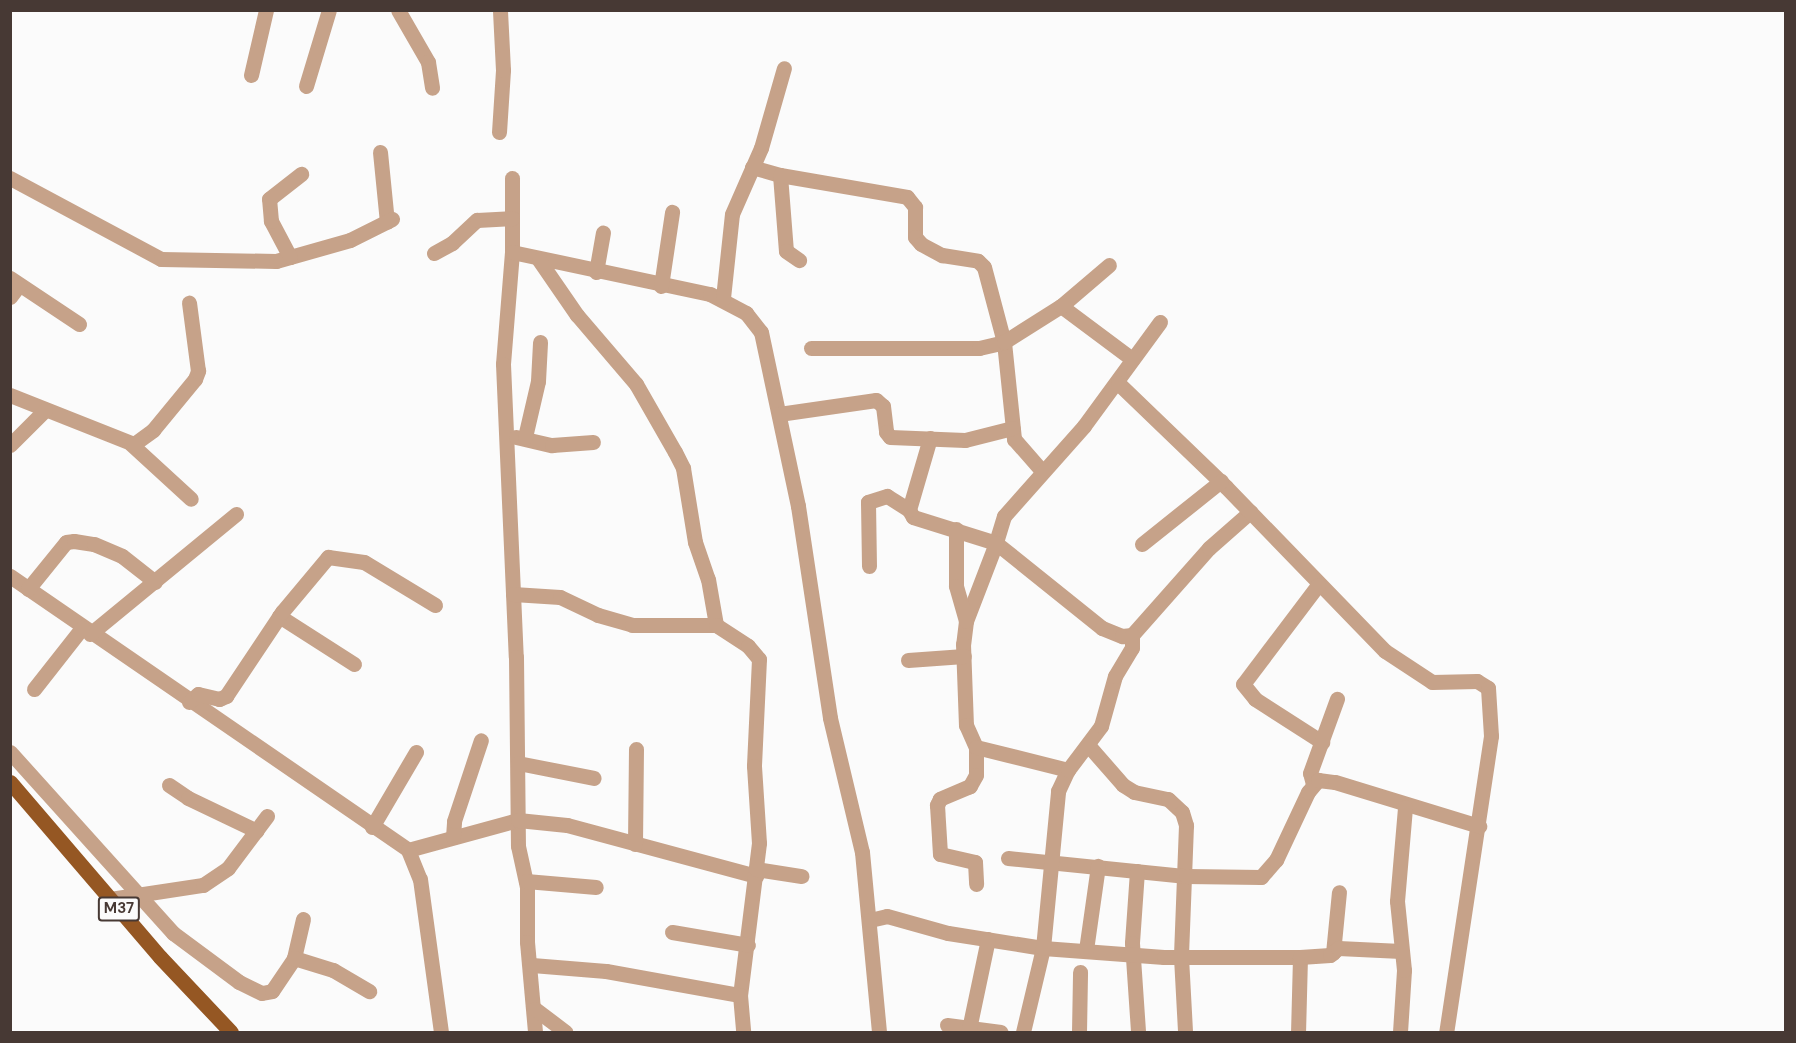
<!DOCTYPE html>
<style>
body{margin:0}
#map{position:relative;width:1796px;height:1043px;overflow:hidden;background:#fbfbfb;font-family:"DM Sans",sans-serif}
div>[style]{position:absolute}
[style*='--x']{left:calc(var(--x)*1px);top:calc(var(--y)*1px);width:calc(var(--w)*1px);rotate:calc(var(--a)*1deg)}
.minor>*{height:15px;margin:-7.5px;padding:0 7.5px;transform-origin:7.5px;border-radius:7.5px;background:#c6a289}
.major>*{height:15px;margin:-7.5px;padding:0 7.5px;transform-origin:7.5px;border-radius:7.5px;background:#955723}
span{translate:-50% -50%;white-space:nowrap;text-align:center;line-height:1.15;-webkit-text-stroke:6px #fbfbfb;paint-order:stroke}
.shield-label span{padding:2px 4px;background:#fbfbfb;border:2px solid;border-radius:4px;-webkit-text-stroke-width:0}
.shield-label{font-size:15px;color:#473934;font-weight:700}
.frame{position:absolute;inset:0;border:12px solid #473934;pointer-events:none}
</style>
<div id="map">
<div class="minor">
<i style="--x:398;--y:10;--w:60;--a:60"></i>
<i style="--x:428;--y:62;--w:26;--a:81"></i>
<i style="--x:251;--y:75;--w:67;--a:-77"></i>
<i style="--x:306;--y:86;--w:79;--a:-73.2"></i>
<i style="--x:499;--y:132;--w:62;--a:-86.3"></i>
<i style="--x:503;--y:70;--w:60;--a:-92.9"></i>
<i style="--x:380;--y:152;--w:70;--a:84.3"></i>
<i style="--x:752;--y:167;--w:29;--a:16"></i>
<i style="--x:780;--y:175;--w:76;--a:85.5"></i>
<i style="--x:786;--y:251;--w:16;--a:35"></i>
<i style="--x:780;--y:175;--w:129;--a:9.8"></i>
<i style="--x:907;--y:197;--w:13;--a:51"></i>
<i style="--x:915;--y:207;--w:30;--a:90"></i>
<i style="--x:915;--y:237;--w:9;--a:49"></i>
<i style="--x:921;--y:244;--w:24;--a:28"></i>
<i style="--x:942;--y:255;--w:36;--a:9"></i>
<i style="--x:978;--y:261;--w:8;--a:45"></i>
<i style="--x:984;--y:267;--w:78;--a:75.1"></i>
<i style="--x:1004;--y:342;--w:98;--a:84.1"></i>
<i style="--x:1014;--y:439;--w:43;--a:48.8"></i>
<i style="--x:10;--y:178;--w:171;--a:28.2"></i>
<i style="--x:161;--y:259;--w:115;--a:1"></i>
<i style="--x:276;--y:261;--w:77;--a:-15.8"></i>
<i style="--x:350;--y:240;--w:47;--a:-26.6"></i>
<i style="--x:512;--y:178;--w:74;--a:90"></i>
<i style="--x:512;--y:252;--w:112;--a:94.6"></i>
<i style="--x:503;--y:364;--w:293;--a:87.5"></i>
<i style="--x:516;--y:657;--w:189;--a:89.4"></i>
<i style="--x:518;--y:846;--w:42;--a:77.6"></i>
<i style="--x:527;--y:887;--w:55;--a:90"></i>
<i style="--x:527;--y:942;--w:90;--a:84.9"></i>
<i style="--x:512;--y:252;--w:202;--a:12"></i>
<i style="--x:710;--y:294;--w:41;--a:27.8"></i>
<i style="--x:746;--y:313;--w:24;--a:52"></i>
<i style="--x:761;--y:332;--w:178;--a:78"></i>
<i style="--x:798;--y:506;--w:214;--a:81.4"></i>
<i style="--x:830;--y:718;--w:138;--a:76.6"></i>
<i style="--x:862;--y:852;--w:181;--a:84.6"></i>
<i style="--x:434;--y:253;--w:21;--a:-29"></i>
<i style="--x:452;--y:243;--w:34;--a:-43"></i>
<i style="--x:477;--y:220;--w:35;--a:-3"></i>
<i style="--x:290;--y:257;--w:41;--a:-117.8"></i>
<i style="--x:271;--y:221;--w:22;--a:-95"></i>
<i style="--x:269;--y:199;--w:41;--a:-38"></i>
<i style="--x:539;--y:260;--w:67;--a:55.4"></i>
<i style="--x:577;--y:315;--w:91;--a:49.5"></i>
<i style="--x:636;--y:384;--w:78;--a:60.2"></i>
<i style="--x:675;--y:452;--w:18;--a:63"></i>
<i style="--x:683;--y:468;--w:75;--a:80.8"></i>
<i style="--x:695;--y:542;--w:39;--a:71"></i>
<i style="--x:708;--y:579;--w:47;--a:80.1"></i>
<i style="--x:596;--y:272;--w:40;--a:-80"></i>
<i style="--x:10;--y:278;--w:83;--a:33.7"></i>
<i style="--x:661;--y:286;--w:75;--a:-81.5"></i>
<i style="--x:10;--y:297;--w:15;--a:-53"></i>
<i style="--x:723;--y:298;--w:84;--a:-83.9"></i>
<i style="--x:732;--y:214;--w:72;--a:-66.3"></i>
<i style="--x:761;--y:148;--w:83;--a:-74"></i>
<i style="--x:1061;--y:306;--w:89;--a:36.7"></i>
<i style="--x:1160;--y:322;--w:129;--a:126.2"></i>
<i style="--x:1084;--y:426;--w:120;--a:131.6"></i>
<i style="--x:1004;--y:516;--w:28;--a:107"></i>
<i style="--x:996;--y:543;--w:136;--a:38.7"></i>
<i style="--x:1102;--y:628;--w:22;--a:22"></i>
<i style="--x:1122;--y:636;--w:10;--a:-6"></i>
<i style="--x:1132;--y:635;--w:116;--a:-48.5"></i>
<i style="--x:1209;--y:548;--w:55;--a:-41.3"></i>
<i style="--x:811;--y:348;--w:168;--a:0"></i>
<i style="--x:979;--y:348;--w:26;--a:-13"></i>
<i style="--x:1004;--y:342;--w:67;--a:-32.3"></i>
<i style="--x:1061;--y:306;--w:63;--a:-40.5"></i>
<i style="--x:1118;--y:383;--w:150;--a:43.9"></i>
<i style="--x:1226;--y:487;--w:228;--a:45.9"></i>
<i style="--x:1385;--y:651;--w:56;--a:33.4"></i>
<i style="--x:1432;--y:682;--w:45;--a:-1.3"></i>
<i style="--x:1477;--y:681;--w:13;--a:32"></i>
<i style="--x:1488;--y:688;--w:48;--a:86.4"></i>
<i style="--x:1491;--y:736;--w:299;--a:98.6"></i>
<i style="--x:10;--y:395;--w:133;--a:21.6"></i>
<i style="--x:134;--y:444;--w:24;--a:-36"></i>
<i style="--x:153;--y:430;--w:66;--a:-50.5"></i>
<i style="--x:195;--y:379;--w:9;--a:-69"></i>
<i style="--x:198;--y:371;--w:69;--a:-97.5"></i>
<i style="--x:779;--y:414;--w:98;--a:-8.2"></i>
<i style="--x:876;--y:400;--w:9;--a:41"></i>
<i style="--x:883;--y:406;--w:26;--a:83"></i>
<i style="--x:886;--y:432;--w:6;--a:51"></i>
<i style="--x:890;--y:437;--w:75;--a:2.3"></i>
<i style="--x:965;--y:440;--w:49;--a:-14.3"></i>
<i style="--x:516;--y:437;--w:37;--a:13"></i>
<i style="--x:552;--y:445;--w:41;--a:-4.2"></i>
<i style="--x:525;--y:437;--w:57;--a:-76.9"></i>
<i style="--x:538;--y:381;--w:39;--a:-87"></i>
<i style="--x:930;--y:438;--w:75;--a:106.3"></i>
<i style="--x:909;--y:510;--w:8;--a:60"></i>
<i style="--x:913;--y:517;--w:87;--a:17.4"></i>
<i style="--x:996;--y:543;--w:84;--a:111"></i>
<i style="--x:966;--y:621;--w:23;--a:97"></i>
<i style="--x:963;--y:644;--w:81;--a:87.9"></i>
<i style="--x:966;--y:725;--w:24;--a:66"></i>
<i style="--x:976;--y:747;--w:28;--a:90"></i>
<i style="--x:976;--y:775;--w:13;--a:119"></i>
<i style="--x:970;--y:786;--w:33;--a:157"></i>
<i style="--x:940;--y:799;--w:7;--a:117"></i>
<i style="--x:937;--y:805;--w:49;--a:86.5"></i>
<i style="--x:940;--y:854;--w:36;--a:13"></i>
<i style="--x:975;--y:862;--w:22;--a:87"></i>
<i style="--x:131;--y:444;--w:81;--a:42.5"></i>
<i style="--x:10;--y:445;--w:49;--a:-45"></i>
<i style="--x:956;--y:529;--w:57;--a:90"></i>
<i style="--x:956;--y:586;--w:36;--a:74"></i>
<i style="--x:1142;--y:544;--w:101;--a:-38.6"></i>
<i style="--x:869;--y:566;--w:64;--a:-90.9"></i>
<i style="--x:868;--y:502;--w:20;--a:-18"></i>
<i style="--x:887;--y:496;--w:26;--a:32"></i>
<i style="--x:10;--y:576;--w:483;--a:34.5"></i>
<i style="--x:408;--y:850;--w:114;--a:-15.3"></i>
<i style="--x:518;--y:820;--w:49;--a:5.8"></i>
<i style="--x:567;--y:825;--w:196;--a:15.1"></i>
<i style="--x:1318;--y:585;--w:124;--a:127.1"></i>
<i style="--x:1243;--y:684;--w:19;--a:51"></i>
<i style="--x:1255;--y:699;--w:80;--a:32.7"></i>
<i style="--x:28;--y:589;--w:60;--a:-51"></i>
<i style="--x:66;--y:542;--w:8;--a:-7"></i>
<i style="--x:74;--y:541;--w:20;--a:9"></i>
<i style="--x:94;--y:544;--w:30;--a:23"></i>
<i style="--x:122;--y:556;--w:42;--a:38.2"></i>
<i style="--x:513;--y:594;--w:47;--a:3.7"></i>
<i style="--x:560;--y:597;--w:42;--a:25.3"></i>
<i style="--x:598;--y:615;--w:35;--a:16"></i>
<i style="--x:632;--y:625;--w:84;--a:0"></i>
<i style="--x:716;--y:625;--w:38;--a:33"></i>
<i style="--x:748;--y:646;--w:17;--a:50"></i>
<i style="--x:759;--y:659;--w:107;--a:92.7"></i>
<i style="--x:754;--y:766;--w:77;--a:86.3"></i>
<i style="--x:759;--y:843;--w:153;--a:97.1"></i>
<i style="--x:740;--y:995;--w:37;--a:85"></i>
<i style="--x:279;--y:616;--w:89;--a:32.6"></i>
<i style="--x:90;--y:634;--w:189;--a:-39.4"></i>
<i style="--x:908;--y:660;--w:56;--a:-4.1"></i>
<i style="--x:34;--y:689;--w:78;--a:-51.8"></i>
<i style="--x:189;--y:702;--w:12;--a:-42"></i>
<i style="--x:198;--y:694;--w:22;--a:13"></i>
<i style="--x:219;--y:699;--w:8;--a:-23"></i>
<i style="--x:226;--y:696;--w:101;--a:-56.3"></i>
<i style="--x:282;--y:612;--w:72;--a:-50.1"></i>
<i style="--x:328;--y:557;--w:36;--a:8"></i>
<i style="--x:364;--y:562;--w:83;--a:31.2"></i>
<i style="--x:1088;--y:745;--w:53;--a:48.8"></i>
<i style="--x:1123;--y:785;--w:13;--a:32"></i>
<i style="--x:1134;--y:792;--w:35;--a:12"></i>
<i style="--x:1168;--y:799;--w:19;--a:43"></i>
<i style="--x:1182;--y:812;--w:14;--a:73"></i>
<i style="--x:1186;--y:825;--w:132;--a:92.2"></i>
<i style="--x:1181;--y:957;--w:75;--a:86.9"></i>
<i style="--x:976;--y:747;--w:95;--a:14"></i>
<i style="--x:10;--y:752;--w:244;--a:48"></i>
<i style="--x:173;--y:933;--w:82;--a:36.6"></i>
<i style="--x:239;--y:982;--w:25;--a:26"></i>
<i style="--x:262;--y:993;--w:10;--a:-11"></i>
<i style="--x:272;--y:991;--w:40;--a:-56"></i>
<i style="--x:294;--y:958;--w:40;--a:-77"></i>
<i style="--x:518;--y:763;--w:77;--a:11.2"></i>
<i style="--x:1313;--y:784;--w:11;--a:-105"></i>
<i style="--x:1310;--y:773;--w:79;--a:-70"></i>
<i style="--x:169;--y:785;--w:23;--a:34"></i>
<i style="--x:188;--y:798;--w:76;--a:25.6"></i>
<i style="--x:372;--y:827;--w:87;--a:-59.6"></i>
<i style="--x:453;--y:837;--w:16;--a:-86"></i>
<i style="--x:454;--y:821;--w:85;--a:-71.6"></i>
<i style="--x:635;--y:844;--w:95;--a:-89.4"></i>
<i style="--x:408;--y:850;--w:31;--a:68"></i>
<i style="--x:420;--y:879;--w:154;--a:82.2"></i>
<i style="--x:1008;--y:858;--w:179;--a:5.8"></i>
<i style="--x:1186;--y:876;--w:75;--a:0.8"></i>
<i style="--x:1261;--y:877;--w:23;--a:-49"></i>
<i style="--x:1276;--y:860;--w:75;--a:-64.8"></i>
<i style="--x:1308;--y:792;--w:16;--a:-50"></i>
<i style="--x:1318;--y:780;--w:17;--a:7"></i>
<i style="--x:1335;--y:782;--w:151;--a:17"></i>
<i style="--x:756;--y:869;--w:46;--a:8.8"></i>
<i style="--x:1137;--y:871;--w:72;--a:94"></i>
<i style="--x:1132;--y:943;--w:89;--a:86.1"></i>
<i style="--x:526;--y:881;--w:70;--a:4.9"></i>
<i style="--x:110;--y:899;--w:94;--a:-8.6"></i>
<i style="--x:203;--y:885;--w:30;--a:-34"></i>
<i style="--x:228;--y:868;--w:65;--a:-53.1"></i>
<i style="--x:870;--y:920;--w:17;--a:-13"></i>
<i style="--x:887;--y:916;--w:63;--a:15.6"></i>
<i style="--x:948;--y:933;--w:96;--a:9"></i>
<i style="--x:1043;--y:948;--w:121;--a:4.3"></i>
<i style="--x:1164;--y:957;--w:136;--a:0"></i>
<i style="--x:1300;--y:957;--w:75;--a:91.5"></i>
<i style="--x:672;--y:932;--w:77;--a:9.7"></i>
<i style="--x:1086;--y:950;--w:85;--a:-81.9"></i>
<i style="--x:1333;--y:953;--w:61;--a:-84.4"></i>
<i style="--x:1300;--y:957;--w:30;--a:-4"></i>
<i style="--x:1330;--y:955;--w:11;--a:-41"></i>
<i style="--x:1338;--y:948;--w:63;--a:2.7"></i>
<i style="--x:294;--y:958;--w:41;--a:17.1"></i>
<i style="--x:333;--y:970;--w:42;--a:30.3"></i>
<i style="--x:532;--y:965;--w:74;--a:4.6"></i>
<i style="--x:606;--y:971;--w:136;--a:10.2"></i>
<i style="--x:535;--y:1009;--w:38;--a:37"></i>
<i style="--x:947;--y:1025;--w:54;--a:7.4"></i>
<i style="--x:969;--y:1029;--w:92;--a:-78.1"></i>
<i style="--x:1023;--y:1032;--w:86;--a:-76.6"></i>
<i style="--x:1043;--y:948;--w:158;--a:-84.5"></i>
<i style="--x:1058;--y:791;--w:23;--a:-65"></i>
<i style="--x:1068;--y:770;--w:55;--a:-53.1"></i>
<i style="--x:1101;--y:726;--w:52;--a:-74.4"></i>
<i style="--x:1115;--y:676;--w:33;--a:-59"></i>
<i style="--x:1132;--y:648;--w:13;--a:-90"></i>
<i style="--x:1079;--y:1032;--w:60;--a:-89"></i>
<i style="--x:1400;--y:1032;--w:62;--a:-86.3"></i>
<i style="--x:1404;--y:970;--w:69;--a:-95.8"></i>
<i style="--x:1397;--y:901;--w:94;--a:-85.1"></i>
</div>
<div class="major">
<i style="--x:10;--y:782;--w:230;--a:49.4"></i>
<i style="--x:160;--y:957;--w:103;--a:46.6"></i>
</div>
<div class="shield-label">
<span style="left:119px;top:909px">M37</span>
</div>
<div class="frame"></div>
</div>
